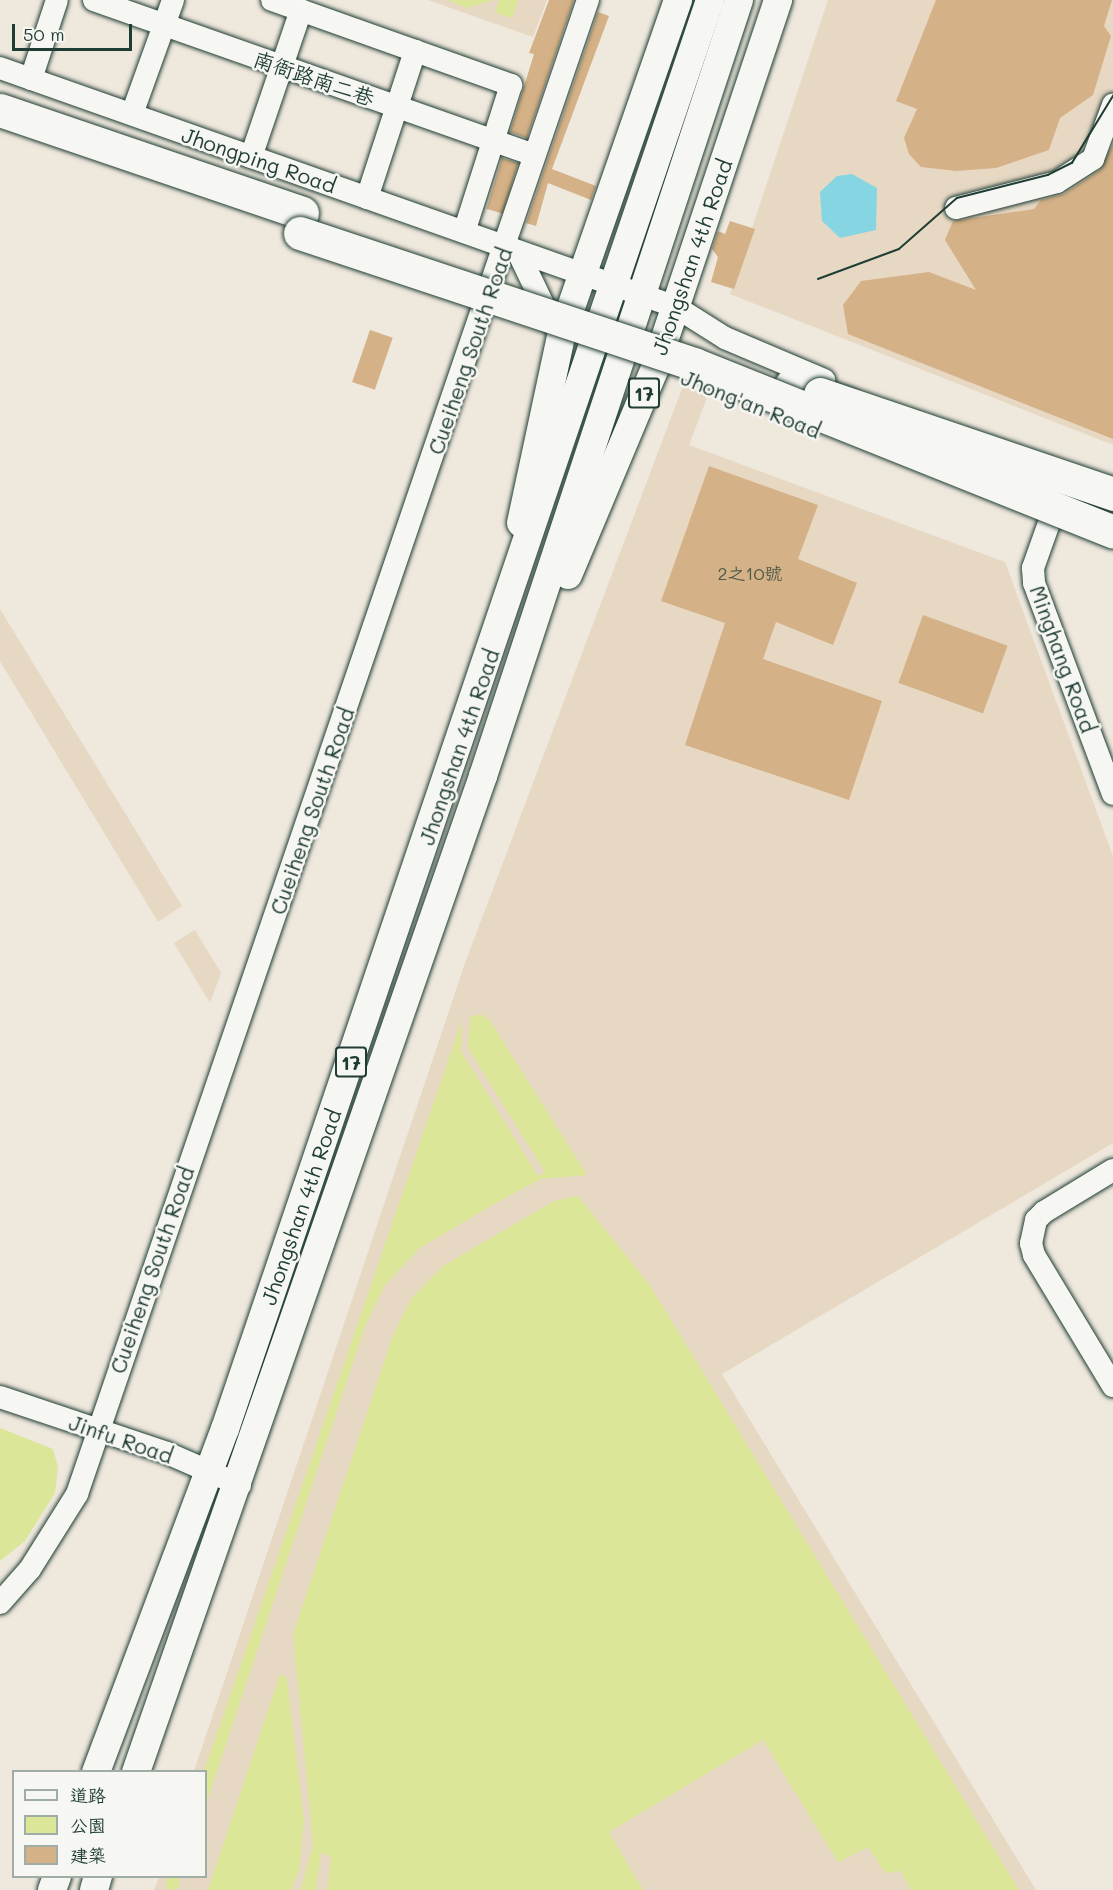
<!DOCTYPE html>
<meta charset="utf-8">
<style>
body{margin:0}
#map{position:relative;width:1113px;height:1890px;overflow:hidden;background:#efe8dd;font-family:Mali,"LXGW WenKai TC",sans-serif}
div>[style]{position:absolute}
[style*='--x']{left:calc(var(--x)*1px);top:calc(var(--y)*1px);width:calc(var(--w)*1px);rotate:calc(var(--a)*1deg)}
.built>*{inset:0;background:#e7d8c3}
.green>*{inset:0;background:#dbe698}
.round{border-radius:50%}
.water>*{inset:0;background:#86d5e3}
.building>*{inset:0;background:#d5b187;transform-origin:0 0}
.roads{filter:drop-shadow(0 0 2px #1f3d34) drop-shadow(0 0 2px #1f3d34)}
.minor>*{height:22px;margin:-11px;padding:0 11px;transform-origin:11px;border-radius:11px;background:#f6f6f2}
.major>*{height:28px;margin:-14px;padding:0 14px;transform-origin:14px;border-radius:14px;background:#f6f6f2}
.highway>*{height:33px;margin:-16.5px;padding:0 16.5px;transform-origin:16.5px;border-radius:16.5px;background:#f6f6f2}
.tram>*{height:1.5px;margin:-0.75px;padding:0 0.75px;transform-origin:0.75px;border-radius:0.75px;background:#1f3d34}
.bridges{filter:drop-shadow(0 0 2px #1f3d34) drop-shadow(0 0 2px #1f3d34)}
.highway-bridge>*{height:33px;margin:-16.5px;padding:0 16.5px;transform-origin:16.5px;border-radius:16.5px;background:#f6f6f2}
span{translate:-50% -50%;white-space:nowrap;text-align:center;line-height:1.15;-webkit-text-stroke:5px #f6f6f2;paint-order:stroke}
.number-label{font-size:18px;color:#4c5a49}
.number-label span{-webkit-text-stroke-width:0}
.shield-label span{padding:2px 4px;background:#f6f6f2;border:2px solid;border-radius:4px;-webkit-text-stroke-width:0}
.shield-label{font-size:20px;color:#1f3d34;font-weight:700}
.street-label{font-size:21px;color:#1f3d34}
.legend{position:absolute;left:12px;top:1770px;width:195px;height:108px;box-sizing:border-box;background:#f6f6f2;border:2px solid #a0aca6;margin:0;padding:8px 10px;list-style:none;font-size:18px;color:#1f3d34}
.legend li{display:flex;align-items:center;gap:12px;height:30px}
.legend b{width:30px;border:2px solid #a0aca6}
.scale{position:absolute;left:12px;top:24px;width:120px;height:27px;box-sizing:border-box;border:3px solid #1f3d34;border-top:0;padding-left:8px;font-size:18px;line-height:21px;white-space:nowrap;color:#1f3d34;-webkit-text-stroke:4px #f6f6f2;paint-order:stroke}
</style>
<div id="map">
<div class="built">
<i style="clip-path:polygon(428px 0,547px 0,533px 37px)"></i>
<i style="clip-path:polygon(828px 0,1113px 0,1113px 445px,730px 294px)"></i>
<i style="clip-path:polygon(683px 386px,708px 395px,689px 445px,1005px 562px,1113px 856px,1113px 1143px,722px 1374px,1036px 1890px,154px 1890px,159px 1877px,206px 1876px,206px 1772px,194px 1771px,465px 963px)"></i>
<i style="clip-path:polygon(0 609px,182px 906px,158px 922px,0 661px)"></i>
<i style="clip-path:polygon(195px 930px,221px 973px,210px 1003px,174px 943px)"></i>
</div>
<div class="green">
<i style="clip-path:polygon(448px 0,494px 0,466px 8px)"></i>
<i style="clip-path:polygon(499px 0,518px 0,512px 18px,495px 13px)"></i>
<i style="clip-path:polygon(480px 1014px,489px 1019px,587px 1175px,541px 1179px,503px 1199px,420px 1248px,385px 1285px,365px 1327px,206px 1805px,204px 1771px,462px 1020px,461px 1051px,538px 1176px,545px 1172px,468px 1048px,470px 1017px)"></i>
<i style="clip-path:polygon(578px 1196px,649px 1284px,1019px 1890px,911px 1890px,900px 1871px,885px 1873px,868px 1847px,838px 1862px,763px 1740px,609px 1832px,643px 1890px,327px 1890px,331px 1856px,321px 1853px,316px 1890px,301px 1890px,313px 1844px,293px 1634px,393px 1335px,411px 1299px,443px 1266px,554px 1201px)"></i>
<i style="clip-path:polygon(0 1428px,53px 1449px,58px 1467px,55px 1493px,25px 1541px,0 1561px)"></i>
<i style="clip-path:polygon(280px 1674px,287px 1678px,304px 1821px,299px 1871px,291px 1890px,208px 1890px)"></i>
<i class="round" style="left:166px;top:1876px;width:14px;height:14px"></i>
</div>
<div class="water">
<i style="clip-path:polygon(852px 174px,877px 188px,876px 230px,840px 238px,822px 221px,820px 192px,837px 176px)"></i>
</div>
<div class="building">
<i style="clip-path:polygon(549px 0,574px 0,527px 138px,510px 132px,534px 54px,529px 53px)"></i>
<i style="clip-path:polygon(936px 0,1112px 0,1104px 26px,1111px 36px,1093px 95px,1060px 118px,1049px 150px,996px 168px,956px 171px,921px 167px,909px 154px,904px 138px,917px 109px,896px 101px)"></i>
<i style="clip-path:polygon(598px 12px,609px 16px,552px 169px,596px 186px,591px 200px,548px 183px,536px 226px,526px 223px)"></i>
<i style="clip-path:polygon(1113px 144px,1113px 439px,848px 334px,843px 305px,861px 281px,929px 272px,976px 290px,945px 240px,953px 221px,1034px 209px,1041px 200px,1064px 194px,1100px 170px)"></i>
<i style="left:502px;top:158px;width:17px;height:53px;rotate:17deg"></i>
<i style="clip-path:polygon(730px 221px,755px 229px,734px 289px,711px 282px,718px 257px,712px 249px,718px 231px,725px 234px)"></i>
<i style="left:370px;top:330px;width:24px;height:55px;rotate:19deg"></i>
<i style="clip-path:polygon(709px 466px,818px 505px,798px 559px,857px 583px,833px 645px,776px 622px,763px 659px,882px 701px,849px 800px,685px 745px,725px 623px,661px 601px)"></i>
<i style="left:923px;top:615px;width:90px;height:72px;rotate:20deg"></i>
</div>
<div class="roads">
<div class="minor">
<i style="--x:94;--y:0;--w:467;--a:19.4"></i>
<i style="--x:272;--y:0;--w:254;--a:19.6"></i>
<i style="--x:511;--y:85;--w:154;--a:107.7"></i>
<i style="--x:0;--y:68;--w:717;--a:19.47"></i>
<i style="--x:676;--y:307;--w:58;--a:32.3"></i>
<i style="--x:725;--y:338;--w:108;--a:23"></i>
<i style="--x:31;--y:79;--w:83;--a:-71.8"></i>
<i style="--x:132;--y:114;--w:121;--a:-70.2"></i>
<i style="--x:251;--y:157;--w:155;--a:-71.2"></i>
<i style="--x:367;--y:198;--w:155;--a:-71.9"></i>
<i style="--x:956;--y:208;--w:104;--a:-14.4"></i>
<i style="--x:1057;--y:182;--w:43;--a:-32.6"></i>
<i style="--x:1093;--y:159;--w:58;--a:-69.7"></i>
<i style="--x:518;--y:252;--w:76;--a:64.4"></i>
<i style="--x:1049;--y:523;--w:48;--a:109.6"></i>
<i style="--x:1033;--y:568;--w:15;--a:86"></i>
<i style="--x:1034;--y:583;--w:225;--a:69.5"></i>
<i style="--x:1113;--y:1170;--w:81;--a:148.7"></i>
<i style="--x:1044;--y:1212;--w:11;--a:135"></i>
<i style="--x:1036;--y:1220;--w:24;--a:102"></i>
<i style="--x:1031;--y:1243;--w:12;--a:76"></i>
<i style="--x:1034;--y:1255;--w:153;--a:58.9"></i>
<i style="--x:0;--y:1397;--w:176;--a:18.5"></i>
<i style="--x:167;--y:1453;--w:80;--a:23.7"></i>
<i style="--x:0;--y:1603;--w:45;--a:-48.6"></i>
<i style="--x:30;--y:1569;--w:89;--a:-57.9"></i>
<i style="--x:77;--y:1494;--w:1579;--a:-71.12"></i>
</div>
<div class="major">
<i style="--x:521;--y:523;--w:191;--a:-77.9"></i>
<i style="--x:561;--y:336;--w:356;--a:-70.8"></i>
<i style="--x:568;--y:575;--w:225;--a:-67.2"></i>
<i style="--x:655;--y:368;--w:388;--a:-71.5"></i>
<i style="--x:96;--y:1772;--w:366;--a:-69.4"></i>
<i style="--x:225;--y:1429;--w:1509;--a:-71.25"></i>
<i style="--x:136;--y:1772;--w:1055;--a:-70.79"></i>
<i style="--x:483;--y:776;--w:817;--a:-71.74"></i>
<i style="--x:52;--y:1890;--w:15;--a:-70"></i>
<i style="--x:94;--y:1890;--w:15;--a:-74"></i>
</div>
<div class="highway">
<i style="--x:0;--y:110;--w:319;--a:18.8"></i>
<i style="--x:791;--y:385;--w:58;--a:20.3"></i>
</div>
</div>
<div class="tram">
<i style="--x:818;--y:279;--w:86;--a:-20.3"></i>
<i style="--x:899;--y:249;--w:77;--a:-41.3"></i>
<i style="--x:957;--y:198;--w:94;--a:-14.2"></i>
<i style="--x:1048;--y:175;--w:27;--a:-27"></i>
<i style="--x:1072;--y:163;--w:79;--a:-58.5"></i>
</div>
<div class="bridges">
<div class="highway-bridge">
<i style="--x:300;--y:233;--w:415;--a:18.4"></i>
<i style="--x:694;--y:364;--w:451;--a:21.8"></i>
<i style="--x:820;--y:394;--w:310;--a:18.8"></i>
</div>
</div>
<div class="number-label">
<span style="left:750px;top:573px">2之10號</span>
</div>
<div class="shield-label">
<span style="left:644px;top:393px">17</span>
<span style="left:351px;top:1062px">17</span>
</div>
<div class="street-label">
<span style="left:314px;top:78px;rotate:19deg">南衙路南二巷</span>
<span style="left:259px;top:160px;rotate:19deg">Jhongping Road</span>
<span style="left:692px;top:257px;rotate:-71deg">Jhongshan 4th Road</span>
<span style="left:470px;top:351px;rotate:-71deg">Cueiheng South Road</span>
<span style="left:751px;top:404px;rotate:22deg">Jhong'an Road</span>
<span style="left:1063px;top:659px;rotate:70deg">Minghang Road</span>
<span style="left:459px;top:747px;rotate:-71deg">Jhongshan 4th Road</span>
<span style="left:312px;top:811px;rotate:-71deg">Cueiheng South Road</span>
<span style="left:301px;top:1207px;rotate:-71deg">Jhongshan 4th Road</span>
<span style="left:152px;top:1270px;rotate:-71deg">Cueiheng South Road</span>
<span style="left:121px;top:1439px;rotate:19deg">Jinfu Road</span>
</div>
<ul class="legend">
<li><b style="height:8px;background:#f6f6f2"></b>道路</li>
<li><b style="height:16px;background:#dbe698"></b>公園</li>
<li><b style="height:16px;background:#d5b187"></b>建築</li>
</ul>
<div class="scale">50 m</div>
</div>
